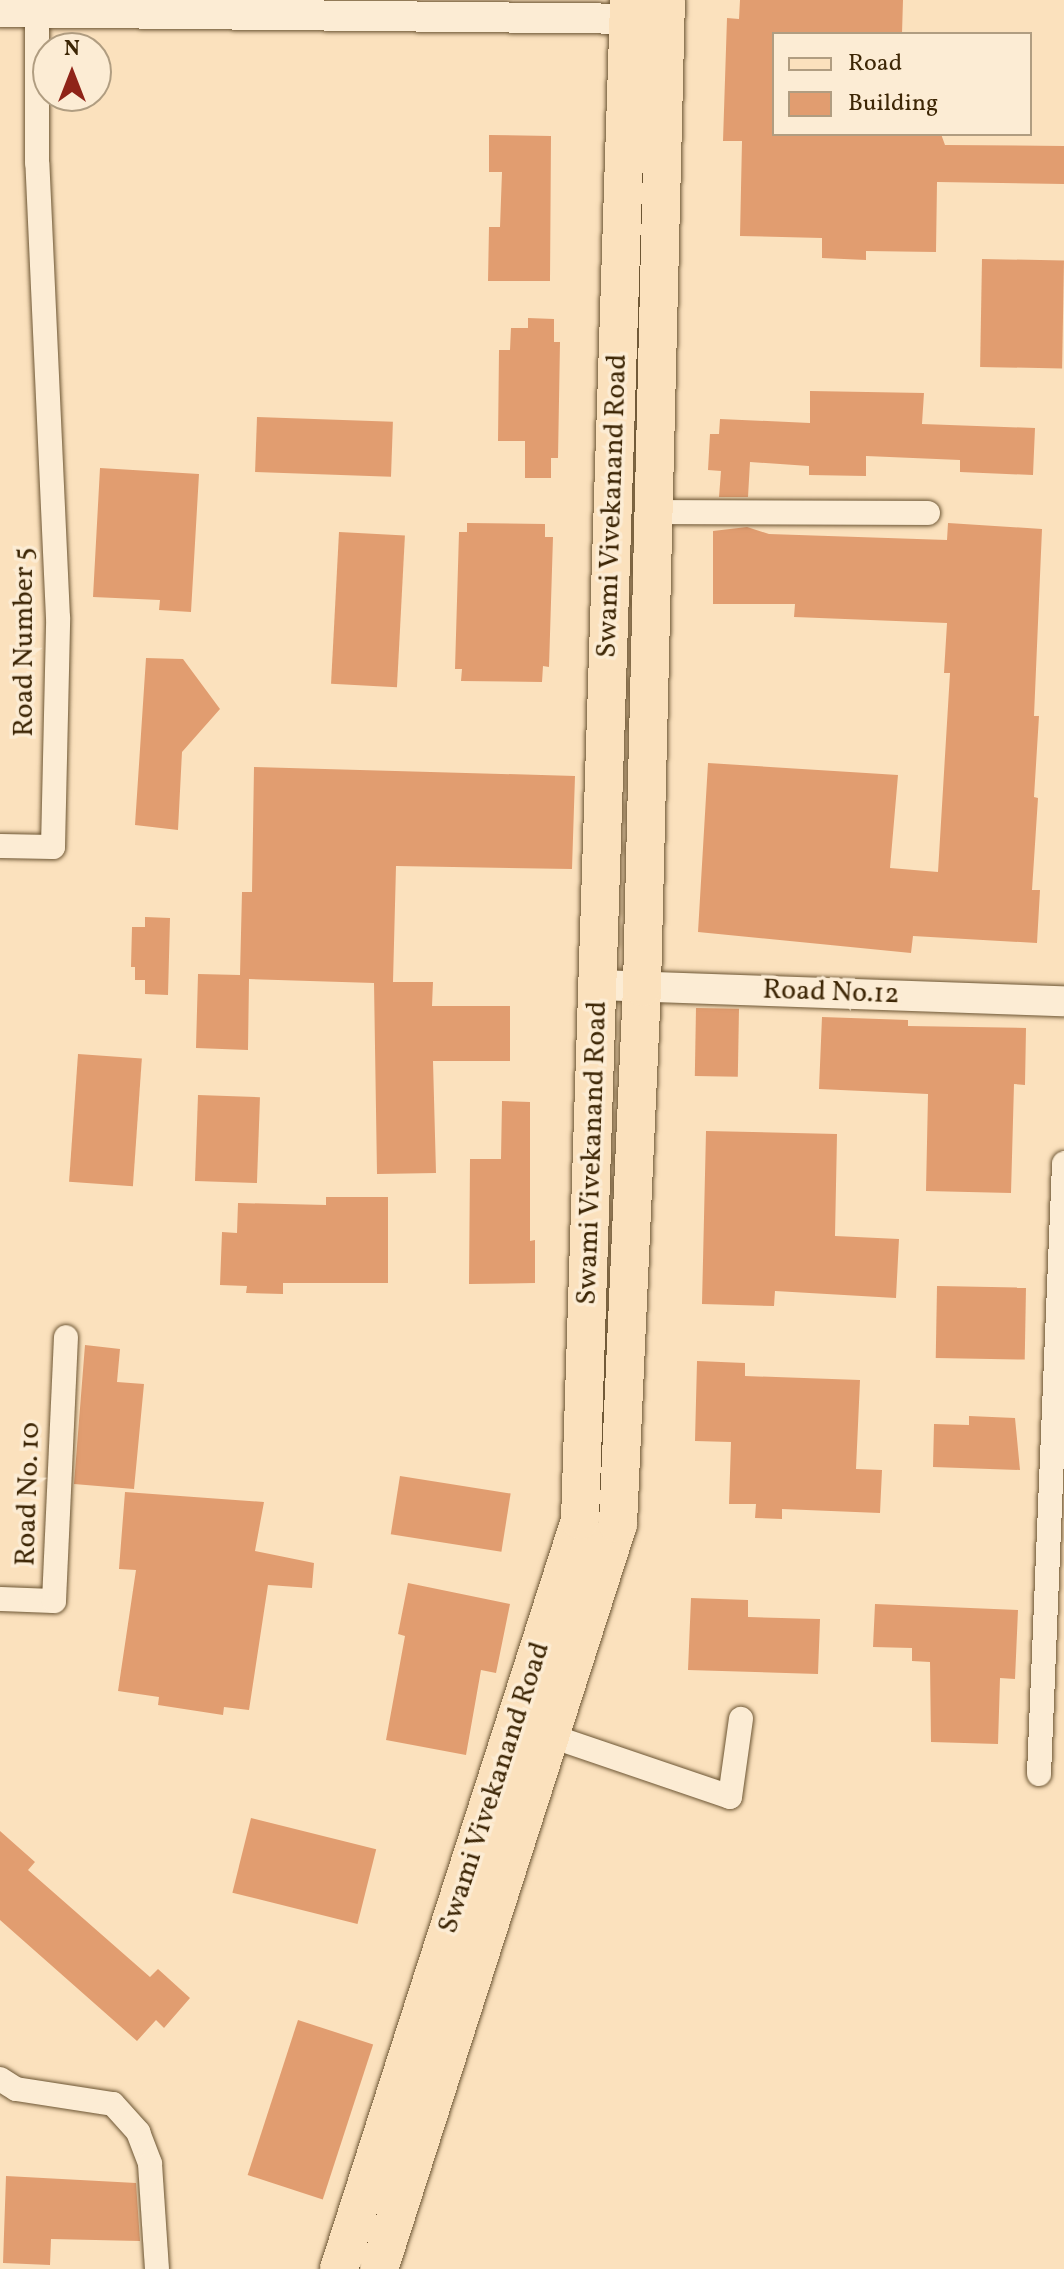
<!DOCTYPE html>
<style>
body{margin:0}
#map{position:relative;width:1064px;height:2269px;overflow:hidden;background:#fbe1bd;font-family:Vollkorn,serif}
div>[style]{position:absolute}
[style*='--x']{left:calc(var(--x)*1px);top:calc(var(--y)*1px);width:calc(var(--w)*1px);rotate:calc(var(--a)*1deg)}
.building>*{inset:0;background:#e19d70;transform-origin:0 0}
.roads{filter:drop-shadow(0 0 2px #6c5533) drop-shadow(0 0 2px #6c5533)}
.minor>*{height:24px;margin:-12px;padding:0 12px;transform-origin:12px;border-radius:12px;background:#fcecd4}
.tertiary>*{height:30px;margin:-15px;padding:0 15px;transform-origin:15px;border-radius:15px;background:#fcecd4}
.primary>*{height:38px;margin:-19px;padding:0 19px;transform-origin:19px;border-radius:19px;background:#fbe1bd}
span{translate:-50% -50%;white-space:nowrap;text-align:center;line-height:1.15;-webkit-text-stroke:7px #fcecd4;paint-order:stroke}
.street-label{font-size:28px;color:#3d2605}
.legend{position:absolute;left:772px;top:32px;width:260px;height:104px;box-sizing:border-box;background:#fcecd4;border:2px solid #b09d81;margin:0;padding:10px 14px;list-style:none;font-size:24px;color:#3d2605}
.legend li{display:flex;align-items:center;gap:16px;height:40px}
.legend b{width:40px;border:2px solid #b09d81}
.north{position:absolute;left:32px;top:32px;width:80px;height:80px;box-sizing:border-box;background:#fcecd4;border:2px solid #b09d81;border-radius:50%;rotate:0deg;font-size:22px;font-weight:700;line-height:32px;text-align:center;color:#3d2605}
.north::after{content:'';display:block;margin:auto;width:28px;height:36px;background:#8f2418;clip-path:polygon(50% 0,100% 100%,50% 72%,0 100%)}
</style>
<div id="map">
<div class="building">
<i style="clip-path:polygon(740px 0,903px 0,902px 34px,774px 34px,774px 134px,941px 134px,945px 145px,1064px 146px,1064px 184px,937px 182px,936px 252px,866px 251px,866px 260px,822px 258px,822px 238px,740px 236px,742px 141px,723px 141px,727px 18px,739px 19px)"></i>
<i style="clip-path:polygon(489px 135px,551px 136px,550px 281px,488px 281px,489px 227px,500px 227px,502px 172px,489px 172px)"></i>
<i style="left:982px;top:259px;width:82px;height:108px;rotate:1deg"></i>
<i style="clip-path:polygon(528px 318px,554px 319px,554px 342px,560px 342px,558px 458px,551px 458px,551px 478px,525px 478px,525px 441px,498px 441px,499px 350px,510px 350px,511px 328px,528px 328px)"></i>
<i style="clip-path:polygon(810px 391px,924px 393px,922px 424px,1035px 428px,1033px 475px,960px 472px,960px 460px,866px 456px,866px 476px,809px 475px,809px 466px,750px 462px,748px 497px,719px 497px,721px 471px,708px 470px,710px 434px,719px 434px,720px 419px,810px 423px)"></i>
<i style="left:257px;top:417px;width:136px;height:55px;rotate:2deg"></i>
<i style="clip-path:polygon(100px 468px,199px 474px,191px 612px,159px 610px,160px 600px,93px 597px)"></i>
<i style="clip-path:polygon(467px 523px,545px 524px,545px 537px,553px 537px,549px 667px,543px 666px,542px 682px,461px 681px,462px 669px,455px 669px,459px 532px,467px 532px)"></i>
<i style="clip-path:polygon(948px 523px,1042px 529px,1034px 716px,1039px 716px,1034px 797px,1038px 798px,1032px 890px,1040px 890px,1037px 943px,913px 936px,911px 953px,698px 932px,708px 763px,898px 775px,890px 868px,938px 872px,950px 673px,944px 673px,947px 623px,794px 617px,795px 604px,713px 604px,713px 531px,747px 527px,769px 534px,947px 540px)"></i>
<i style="left:339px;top:532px;width:66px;height:152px;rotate:3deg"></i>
<i style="clip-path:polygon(146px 658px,183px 659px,220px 709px,182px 752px,178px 830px,135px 825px)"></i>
<i style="clip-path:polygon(254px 767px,575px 776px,572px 869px,396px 866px,393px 982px,433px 982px,432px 1006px,510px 1006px,510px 1061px,433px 1061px,436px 1173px,377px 1174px,374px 983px,249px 979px,248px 1050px,196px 1048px,198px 974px,240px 975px,242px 892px,252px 892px)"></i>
<i style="clip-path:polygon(145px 917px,170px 918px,168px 995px,145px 994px,145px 980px,135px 980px,135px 967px,131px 967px,132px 927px,145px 927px)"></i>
<i style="left:696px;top:1008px;width:43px;height:68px;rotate:1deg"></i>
<i style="clip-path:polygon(822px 1017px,908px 1020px,908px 1026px,1026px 1028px,1025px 1085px,1014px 1084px,1011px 1193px,926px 1191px,928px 1094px,819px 1089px)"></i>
<i style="left:78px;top:1054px;width:64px;height:128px;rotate:4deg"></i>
<i style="left:198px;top:1095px;width:62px;height:86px;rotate:2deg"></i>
<i style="clip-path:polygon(502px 1101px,530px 1102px,530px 1241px,535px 1240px,535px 1283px,469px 1284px,470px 1159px,501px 1159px)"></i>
<i style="clip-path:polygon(706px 1131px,837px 1134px,835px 1236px,899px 1239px,896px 1298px,775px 1291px,774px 1306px,702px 1304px)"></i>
<i style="clip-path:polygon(326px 1197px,388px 1197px,388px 1283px,283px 1283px,283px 1294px,246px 1293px,247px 1286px,220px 1285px,222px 1232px,237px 1233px,238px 1203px,326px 1205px)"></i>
<i style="left:937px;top:1286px;width:89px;height:72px;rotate:1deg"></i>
<i style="clip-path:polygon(85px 1345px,120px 1349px,117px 1382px,144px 1384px,134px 1489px,74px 1484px)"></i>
<i style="clip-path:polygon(697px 1361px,745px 1363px,745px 1376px,860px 1380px,856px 1469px,882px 1470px,880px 1513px,782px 1509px,782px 1519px,755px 1518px,756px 1504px,729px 1504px,731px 1442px,695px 1441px)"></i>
<i style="clip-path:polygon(969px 1416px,1015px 1418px,1020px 1470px,933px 1467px,934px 1424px,969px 1425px)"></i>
<i style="left:400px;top:1476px;width:112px;height:59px;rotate:9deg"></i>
<i style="clip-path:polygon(125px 1492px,264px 1502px,255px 1551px,314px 1563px,312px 1588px,268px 1585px,249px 1710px,224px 1707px,223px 1715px,158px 1705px,159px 1697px,118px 1691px,136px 1570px,119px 1569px)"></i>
<i style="clip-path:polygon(408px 1583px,510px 1604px,496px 1673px,481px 1670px,466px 1755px,386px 1740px,405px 1636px,398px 1634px)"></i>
<i style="clip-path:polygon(691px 1598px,748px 1600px,748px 1617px,820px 1619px,818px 1674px,688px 1670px)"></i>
<i style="clip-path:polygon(875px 1604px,1018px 1610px,1015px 1679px,1000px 1678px,998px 1744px,931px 1742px,930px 1662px,912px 1661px,912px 1648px,873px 1647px)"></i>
<i style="left:251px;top:1818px;width:129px;height:77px;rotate:14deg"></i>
<i style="clip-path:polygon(0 1831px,35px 1862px,28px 1870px,150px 1977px,158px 1969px,190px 1998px,164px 2028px,156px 2020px,137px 2041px,0 1920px)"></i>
<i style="left:298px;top:2020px;width:79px;height:163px;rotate:18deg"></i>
<i style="clip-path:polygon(6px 2176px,136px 2183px,140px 2241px,51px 2239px,50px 2265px,3px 2263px)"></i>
</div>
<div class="roads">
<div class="minor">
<i style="--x:653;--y:512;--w:275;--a:0.2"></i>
<i style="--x:0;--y:846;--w:53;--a:1.1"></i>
<i style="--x:53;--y:847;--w:229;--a:-88.7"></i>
<i style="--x:58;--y:618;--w:455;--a:-92.6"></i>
<i style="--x:37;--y:163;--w:163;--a:-90"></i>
<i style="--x:0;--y:1599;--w:54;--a:2.1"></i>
<i style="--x:54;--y:1601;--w:264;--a:-87.4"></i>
<i style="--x:551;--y:1736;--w:189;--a:18.8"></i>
<i style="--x:730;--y:1797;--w:79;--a:-82"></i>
<i style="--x:1039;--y:1774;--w:611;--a:-87.65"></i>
<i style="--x:0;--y:2079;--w:19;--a:32"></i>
<i style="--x:16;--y:2089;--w:98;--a:8.8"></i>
<i style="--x:113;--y:2104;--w:38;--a:48"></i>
<i style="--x:138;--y:2132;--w:34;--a:69"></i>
<i style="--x:150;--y:2164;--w:105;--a:86.2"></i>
</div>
<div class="tertiary">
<i style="--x:0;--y:12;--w:651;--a:0.62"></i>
<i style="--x:598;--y:985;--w:466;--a:2"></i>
</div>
<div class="primary">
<i style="--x:339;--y:2269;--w:787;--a:-72.16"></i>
<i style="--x:580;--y:1520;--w:1521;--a:-88.15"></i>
<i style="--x:379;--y:2269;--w:782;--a:-72.21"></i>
<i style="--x:618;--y:1524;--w:538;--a:-87.44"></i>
<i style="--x:642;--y:987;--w:987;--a:-88.61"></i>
</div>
</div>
<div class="street-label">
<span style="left:613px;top:506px;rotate:-88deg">Swami Vivekanand Road</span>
<span style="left:25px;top:642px;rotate:-90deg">Road Number 5</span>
<span style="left:831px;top:993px;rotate:2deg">Road No.12</span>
<span style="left:593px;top:1153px;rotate:-88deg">Swami Vivekanand Road</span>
<span style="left:29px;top:1494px;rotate:-88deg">Road No. 10</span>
<span style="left:495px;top:1788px;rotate:-72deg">Swami Vivekanand Road</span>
</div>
<ul class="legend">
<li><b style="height:10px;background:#fbe1bd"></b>Road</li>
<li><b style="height:22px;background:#e19d70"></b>Building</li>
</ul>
<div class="north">N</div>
</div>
